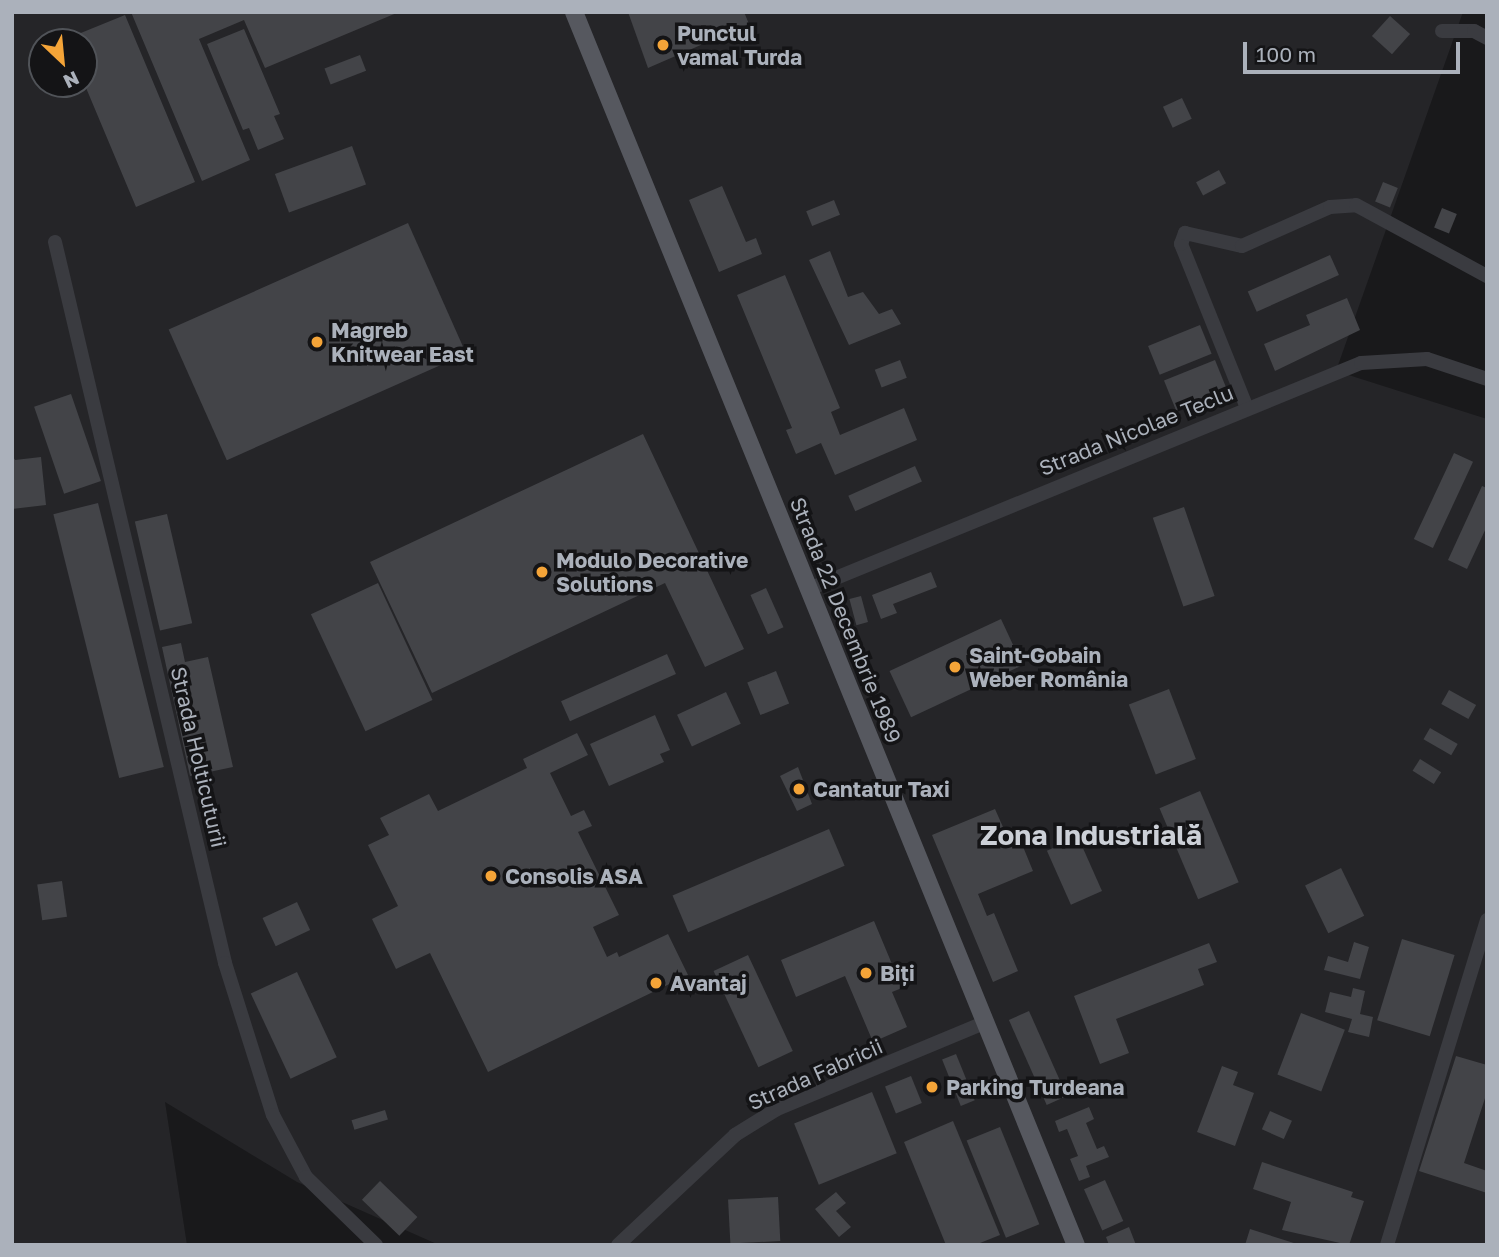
<!DOCTYPE html>
<meta charset="utf-8">
<style>
body{margin:0}
#map{position:relative;width:1499px;height:1257px;overflow:hidden;background:#19191b;font-family:"Golos Text",sans-serif}
div>[style]{position:absolute}
[style*='--x']{left:calc(var(--x)*1px);top:calc(var(--y)*1px);width:calc(var(--w)*1px);rotate:calc(var(--a)*1deg)}
.built>*{inset:0;background:#252528}
.building>*{inset:0;background:#434448;transform-origin:0 0}
.minor>*{height:14px;margin:-7px;padding:0 7px;transform-origin:7px;border-radius:7px;background:#3a3b40}
.major>*{height:18px;margin:-9px;padding:0 9px;transform-origin:9px;border-radius:9px;background:#56585f}
.dots>*{width:19px;height:19px;translate:-50% -50%;box-sizing:border-box;border:4px solid #141416;border-radius:50%}
span{translate:-50% -50%;white-space:nowrap;text-align:center;line-height:1.15;-webkit-text-stroke:7px #141416;paint-order:stroke}
.poi-label{font-size:21px;color:#abb1bb;font-weight:700}
.left{translate:0 -50%;text-align:left}
.street-label{font-size:21px;color:#abb1bb}
.district-label{font-size:28px;color:#ccd0d7;font-weight:700}
.frame{position:absolute;inset:0;border:14px solid #abb1bb;pointer-events:none}
.north{position:absolute;left:28px;top:28px;width:70px;height:70px;box-sizing:border-box;background:#141416;border:2px solid #505358;border-radius:50%;rotate:154deg;font-size:19px;font-weight:700;line-height:28px;text-align:center;color:#abb1bb}
.north::after{content:'';display:block;margin:auto;width:24px;height:32px;background:#f4a438;clip-path:polygon(50% 0,100% 100%,50% 72%,0 100%)}
.scale{position:absolute;left:1243px;top:42px;width:217px;height:32px;box-sizing:border-box;border:4px solid #abb1bb;border-top:0;padding-left:9px;font-size:21px;line-height:24px;white-space:nowrap;color:#abb1bb;-webkit-text-stroke:5px #141416;paint-order:stroke}
</style>
<div id="map">
<div class="built">
<i style="clip-path:polygon(evenodd,12px 12px,1463px 12px,1336px 371px,1487px 419px,1487px 1245px,439px 1245px,297px 1182px,165px 1102px,187px 1245px,12px 1245px,12px 12px,42px 42px,84px 42px,84px 84px,42px 84px,42px 42px)"></i>
</div>
<div class="building">
<i style="clip-path:polygon(131px 12px,399px 12px,265px 68px,244px 20px,199px 39px,250px 160px,202px 181px)"></i>
<i style="clip-path:polygon(628px 12px,744px 12px,749px 24px,648px 68px)"></i>
<i style="clip-path:polygon(125px 15px,195px 182px,136px 207px,84px 83px,84px 42px,66px 39px)"></i>
<i style="left:1390px;top:16px;width:27px;height:27px;rotate:42deg"></i>
<i style="clip-path:polygon(244px 29px,280px 114px,274px 116px,284px 139px,258px 150px,249px 128px,243px 130px,207px 44px)"></i>
<i style="left:360px;top:55px;width:17px;height:38px;rotate:69deg"></i>
<i style="left:1182px;top:98px;width:23px;height:21px;rotate:65deg"></i>
<i style="left:352px;top:146px;width:41px;height:82px;rotate:70deg"></i>
<i style="left:1219px;top:170px;width:15px;height:26px;rotate:62deg"></i>
<i style="left:1383px;top:182px;width:16px;height:21px;rotate:22deg"></i>
<i style="clip-path:polygon(722px 186px,746px 242px,756px 238px,762px 254px,719px 272px,689px 200px)"></i>
<i style="left:834px;top:200px;width:16px;height:30px;rotate:68deg"></i>
<i style="left:1442px;top:208px;width:16px;height:21px;rotate:22deg"></i>
<i style="left:408px;top:223px;width:143px;height:262px;rotate:66deg"></i>
<i style="clip-path:polygon(830px 251px,848px 297px,863px 292px,879px 314px,892px 309px,901px 324px,849px 345px,809px 260px)"></i>
<i style="left:1330px;top:255px;width:22px;height:90px;rotate:66deg"></i>
<i style="clip-path:polygon(785px 275px,840px 408px,831px 412px,840px 435px,904px 408px,917px 440px,835px 475px,821px 443px,796px 454px,786px 430px,792px 428px,737px 295px)"></i>
<i style="clip-path:polygon(1347px 298px,1360px 330px,1275px 371px,1264px 344px,1310px 325px,1306px 315px)"></i>
<i style="left:1200px;top:325px;width:31px;height:56px;rotate:68deg"></i>
<i style="left:900px;top:360px;width:19px;height:27px;rotate:69deg"></i>
<i style="left:1215px;top:360px;width:32px;height:55px;rotate:68deg"></i>
<i style="left:71px;top:394px;width:92px;height:39px;rotate:71deg"></i>
<i style="clip-path:polygon(643px 434px,744px 649px,705px 667px,665px 583px,432px 693px,370px 562px)"></i>
<i style="left:1454px;top:453px;width:21px;height:95px;rotate:25deg"></i>
<i style="clip-path:polygon(12px 455px,15px 460px,41px 457px,46px 505px,12px 509px)"></i>
<i style="left:915px;top:466px;width:17px;height:73px;rotate:66deg"></i>
<i style="clip-path:polygon(1482px 486px,1487px 488px,1487px 526px,1467px 569px,1448px 560px)"></i>
<i style="left:98px;top:503px;width:272px;height:46px;rotate:76deg"></i>
<i style="left:1184px;top:507px;width:94px;height:33px;rotate:71deg"></i>
<i style="left:167px;top:514px;width:112px;height:33px;rotate:77deg"></i>
<i style="clip-path:polygon(931px 572px,937px 587px,893px 604px,897px 613px,881px 619px,872px 595px)"></i>
<i style="left:378px;top:583px;width:129px;height:74px;rotate:65deg"></i>
<i style="left:766px;top:588px;width:43px;height:17px;rotate:66deg"></i>
<i style="left:861px;top:596px;width:27px;height:12px;rotate:75deg"></i>
<i style="left:1001px;top:619px;width:51px;height:123px;rotate:65deg"></i>
<i style="clip-path:polygon(181px 643px,185px 662px,208px 657px,233px 767px,190px 776px,162px 647px)"></i>
<i style="left:667px;top:654px;width:22px;height:116px;rotate:66deg"></i>
<i style="left:776px;top:671px;width:35px;height:31px;rotate:68deg"></i>
<i style="left:1169px;top:689px;width:75px;height:43px;rotate:69deg"></i>
<i style="left:1449px;top:690px;width:31px;height:16px;rotate:29deg"></i>
<i style="left:726px;top:692px;width:35px;height:54px;rotate:65deg"></i>
<i style="clip-path:polygon(655px 715px,670px 750px,660px 754px,664px 762px,609px 786px,590px 744px)"></i>
<i style="left:1430px;top:728px;width:32px;height:13px;rotate:30deg"></i>
<i style="clip-path:polygon(577px 733px,588px 755px,550px 773px,571px 816px,584px 810px,592px 826px,578px 832px,619px 915px,593px 927px,607px 957px,617px 952px,619px 957px,668px 934px,688px 975px,488px 1072px,430px 953px,396px 969px,372px 919px,398px 906px,368px 845px,389px 835px,380px 818px,429px 794px,438px 811px,527px 768px,523px 759px)"></i>
<i style="left:1420px;top:759px;width:25px;height:14px;rotate:32deg"></i>
<i style="clip-path:polygon(798px 767px,812px 804px,797px 811px,780px 776px)"></i>
<i style="left:1200px;top:791px;width:99px;height:44px;rotate:67deg"></i>
<i style="clip-path:polygon(995px 809px,1007px 836px,1017px 832px,1033px 871px,978px 894px,987px 916px,994px 913px,1018px 971px,993px 982px,932px 835px)"></i>
<i style="left:829px;top:829px;width:40px;height:170px;rotate:67deg"></i>
<i style="left:1078px;top:837px;width:59px;height:34px;rotate:66deg"></i>
<i style="left:1341px;top:868px;width:53px;height:40px;rotate:64deg"></i>
<i style="left:62px;top:881px;width:36px;height:25px;rotate:82deg"></i>
<i style="left:297px;top:902px;width:31px;height:38px;rotate:65deg"></i>
<i style="clip-path:polygon(874px 921px,902px 988px,892px 992px,907px 1027px,873px 1042px,845px 976px,796px 997px,781px 960px)"></i>
<i style="left:1402px;top:939px;width:55px;height:85px;rotate:17deg"></i>
<i style="clip-path:polygon(1354px 942px,1369px 947px,1360px 979px,1324px 970px,1328px 956px,1348px 962px)"></i>
<i style="clip-path:polygon(1209px 943px,1217px 962px,1198px 969px,1204px 985px,1116px 1019px,1129px 1053px,1100px 1064px,1074px 996px)"></i>
<i style="left:748px;top:955px;width:106px;height:38px;rotate:65deg"></i>
<i style="left:297px;top:972px;width:94px;height:51px;rotate:65deg"></i>
<i style="clip-path:polygon(1353px 988px,1365px 991px,1360px 1014px,1373px 1017px,1369px 1037px,1348px 1032px,1352px 1019px,1325px 1012px,1330px 992px,1351px 997px)"></i>
<i style="left:1029px;top:1011px;width:93px;height:22px;rotate:66deg"></i>
<i style="left:1301px;top:1013px;width:47px;height:66px;rotate:21deg"></i>
<i style="left:956px;top:1054px;width:50px;height:15px;rotate:68deg"></i>
<i style="clip-path:polygon(1456px 1056px,1487px 1065px,1487px 1092px,1464px 1163px,1487px 1171px,1487px 1193px,1419px 1171px)"></i>
<i style="clip-path:polygon(1222px 1066px,1238px 1072px,1233px 1085px,1254px 1093px,1235px 1146px,1197px 1132px)"></i>
<i style="left:911px;top:1076px;width:29px;height:28px;rotate:68deg"></i>
<i style="left:872px;top:1092px;width:66px;height:84px;rotate:68deg"></i>
<i style="clip-path:polygon(1089px 1107px,1094px 1119px,1086px 1123px,1097px 1149px,1104px 1146px,1109px 1157px,1086px 1166px,1090px 1177px,1079px 1181px,1070px 1159px,1078px 1156px,1067px 1129px,1059px 1132px,1055px 1121px)"></i>
<i style="left:385px;top:1110px;width:10px;height:35px;rotate:73deg"></i>
<i style="left:1270px;top:1111px;width:24px;height:20px;rotate:24deg"></i>
<i style="clip-path:polygon(953px 1121px,1000px 1235px,975px 1245px,946px 1245px,904px 1142px)"></i>
<i style="left:1000px;top:1127px;width:105px;height:36px;rotate:68deg"></i>
<i style="clip-path:polygon(1262px 1162px,1353px 1192px,1351px 1197px,1364px 1201px,1349px 1245px,1282px 1230px,1291px 1202px,1253px 1189px)"></i>
<i style="left:1105px;top:1180px;width:45px;height:23px;rotate:66deg"></i>
<i style="left:380px;top:1181px;width:52px;height:26px;rotate:44deg"></i>
<i style="clip-path:polygon(836px 1192px,846px 1203px,836px 1211px,851px 1227px,839px 1237px,815px 1209px)"></i>
<i style="left:778px;top:1197px;width:44px;height:50px;rotate:87deg"></i>
<i style="clip-path:polygon(1129px 1227px,1136px 1245px,1109px 1245px,1106px 1237px)"></i>
<i style="clip-path:polygon(1250px 1229px,1297px 1244px,1297px 1245px,1245px 1245px)"></i>
</div>
<div class="minor">
<i style="--x:1442;--y:31;--w:32;--a:0"></i>
<i style="--x:1474;--y:31;--w:15;--a:28"></i>
<i style="--x:55;--y:242;--w:741;--a:76.73"></i>
<i style="--x:225;--y:963;--w:159;--a:72.5"></i>
<i style="--x:273;--y:1115;--w:70;--a:62"></i>
<i style="--x:306;--y:1177;--w:98;--a:44.2"></i>
<i style="--x:1247;--y:408;--w:177;--a:-111.9"></i>
<i style="--x:1181;--y:244;--w:12;--a:-70"></i>
<i style="--x:1185;--y:233;--w:58;--a:12.8"></i>
<i style="--x:1242;--y:246;--w:96;--a:-23.9"></i>
<i style="--x:1330;--y:207;--w:26;--a:-4"></i>
<i style="--x:1356;--y:205;--w:149;--a:28.5"></i>
<i style="--x:809;--y:589;--w:596;--a:-22.27"></i>
<i style="--x:1361;--y:363;--w:66;--a:-3.5"></i>
<i style="--x:1427;--y:359;--w:63;--a:18.4"></i>
<i style="--x:618;--y:1245;--w:161;--a:-43.2"></i>
<i style="--x:735;--y:1135;--w:49;--a:-31.8"></i>
<i style="--x:777;--y:1109;--w:224;--a:-22.6"></i>
<i style="--x:1387;--y:1245;--w:340;--a:-72.9"></i>
</div>
<div class="major">
<i style="--x:574;--y:12;--w:1331;--a:67.85"></i>
</div>
<div class="dots">
<i style="left:663px;top:45px;background:#f4a438"></i>
<i style="left:317px;top:342px;background:#f4a438"></i>
<i style="left:542px;top:572px;background:#f4a438"></i>
<i style="left:955px;top:667px;background:#f4a438"></i>
<i style="left:799px;top:789px;background:#f4a438"></i>
<i style="left:491px;top:876px;background:#f4a438"></i>
<i style="left:866px;top:973px;background:#f4a438"></i>
<i style="left:656px;top:983px;background:#f4a438"></i>
<i style="left:932px;top:1087px;background:#f4a438"></i>
</div>
<div class="poi-label">
<span class="left" style="left:677px;top:45px">Punctul<br>vamal Turda</span>
<span class="left" style="left:331px;top:342px">Magreb<br>Knitwear East</span>
<span class="left" style="left:556px;top:572px">Modulo Decorative<br>Solutions</span>
<span class="left" style="left:969px;top:667px">Saint-Gobain<br>Weber România</span>
<span class="left" style="left:813px;top:789px">Cantatur Taxi</span>
<span class="left" style="left:505px;top:876px">Consolis ASA</span>
<span class="left" style="left:880px;top:973px">Biți</span>
<span class="left" style="left:670px;top:983px">Avantaj</span>
<span class="left" style="left:946px;top:1087px">Parking Turdeana</span>
</div>
<div class="street-label">
<span style="left:1136px;top:430px;rotate:-22deg">Strada Nicolae Teclu</span>
<span style="left:846px;top:620px;rotate:68deg">Strada 22 Decembrie 1989</span>
<span style="left:199px;top:757px;rotate:77deg">Strada Holticuturii</span>
<span style="left:815px;top:1074px;rotate:-24deg">Strada Fabricii</span>
</div>
<div class="district-label">
<span style="left:1091px;top:835px">Zona Industrială</span>
</div>
<div class="frame"></div>
<div class="north">N</div>
<div class="scale">100 m</div>
</div>
